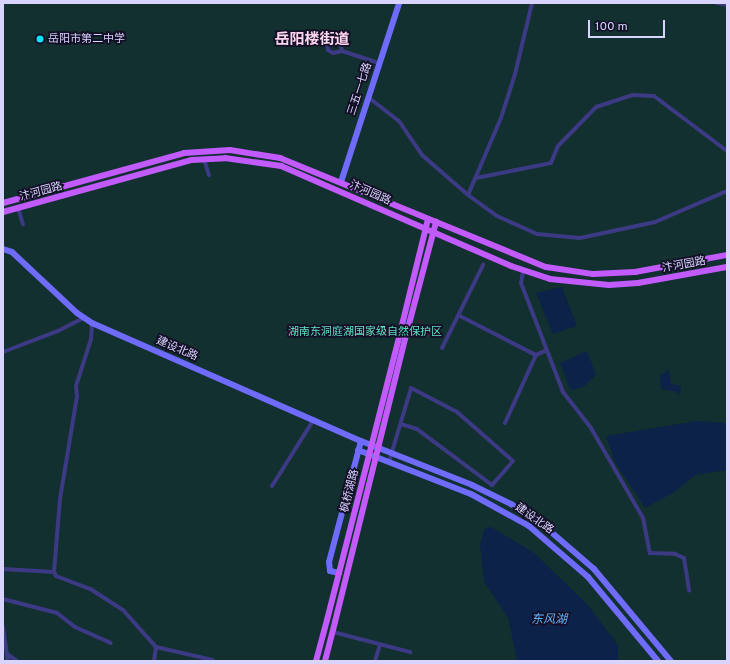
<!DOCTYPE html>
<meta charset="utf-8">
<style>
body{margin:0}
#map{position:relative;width:730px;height:664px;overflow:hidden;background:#130f26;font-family:Overpass,"Noto Sans SC",sans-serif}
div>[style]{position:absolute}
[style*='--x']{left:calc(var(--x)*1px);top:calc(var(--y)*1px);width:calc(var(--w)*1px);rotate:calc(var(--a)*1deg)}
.green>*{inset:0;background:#12302f;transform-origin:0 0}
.water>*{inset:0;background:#0c2248}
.street>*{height:4px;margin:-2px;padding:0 2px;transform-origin:2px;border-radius:2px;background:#3d3a85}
.secondary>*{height:6px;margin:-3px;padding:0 3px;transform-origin:3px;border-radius:3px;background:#6f6bff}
.primary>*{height:6px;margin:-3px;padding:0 3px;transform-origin:3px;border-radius:3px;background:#c25bff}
.primary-bridge>*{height:6px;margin:-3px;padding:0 3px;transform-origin:3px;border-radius:3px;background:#c25bff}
.dots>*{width:11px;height:11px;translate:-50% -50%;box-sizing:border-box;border:2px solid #130f26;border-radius:50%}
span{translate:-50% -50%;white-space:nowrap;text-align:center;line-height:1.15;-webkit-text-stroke:3.5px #130f26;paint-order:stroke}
.poi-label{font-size:11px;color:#d9d4ff}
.left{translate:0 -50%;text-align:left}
.street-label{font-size:11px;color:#d9d4ff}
.park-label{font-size:11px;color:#5fe0c0}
.water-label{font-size:12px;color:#62b6ff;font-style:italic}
.district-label{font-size:15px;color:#ffd6f0;font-weight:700}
.frame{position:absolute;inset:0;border:4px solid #d9d4ff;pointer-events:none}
.scale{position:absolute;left:588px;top:20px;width:77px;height:18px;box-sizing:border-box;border:2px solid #d9d4ff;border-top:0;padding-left:5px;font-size:12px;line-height:14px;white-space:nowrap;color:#d9d4ff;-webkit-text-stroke:3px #130f26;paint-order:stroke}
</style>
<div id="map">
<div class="green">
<i style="left:3px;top:3px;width:724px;height:658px"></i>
</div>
<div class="water">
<i style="clip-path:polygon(562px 287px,577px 326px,553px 334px,536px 293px)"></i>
<i style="clip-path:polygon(587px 351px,596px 375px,582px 388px,570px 390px,560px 363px)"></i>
<i style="clip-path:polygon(669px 370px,671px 384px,681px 386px,680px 396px,674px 391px,661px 389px,660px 375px)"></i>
<i style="clip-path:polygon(697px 421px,727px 423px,727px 470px,695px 475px,676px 491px,645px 508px,615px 462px,606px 436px)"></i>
<i style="clip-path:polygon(491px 527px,533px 552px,587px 604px,618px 645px,618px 661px,517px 661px,508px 617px,484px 582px,480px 544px,485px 528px)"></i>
</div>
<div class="street">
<i style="--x:717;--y:3;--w:10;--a:11"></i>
<i style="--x:342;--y:51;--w:13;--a:-103"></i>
<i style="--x:339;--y:38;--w:13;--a:162"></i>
<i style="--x:327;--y:42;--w:8;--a:83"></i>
<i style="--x:328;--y:50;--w:6;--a:31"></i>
<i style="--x:333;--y:53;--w:9;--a:-13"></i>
<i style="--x:342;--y:51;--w:39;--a:18"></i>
<i style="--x:368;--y:97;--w:39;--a:38"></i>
<i style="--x:399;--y:121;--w:41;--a:55.9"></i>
<i style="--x:422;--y:155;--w:61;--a:41"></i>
<i style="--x:468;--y:195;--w:84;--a:-66.8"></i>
<i style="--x:501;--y:118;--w:46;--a:-72.3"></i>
<i style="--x:515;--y:74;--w:73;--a:-76.5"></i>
<i style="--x:204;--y:159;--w:17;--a:73"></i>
<i style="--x:476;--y:178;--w:76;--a:-11.3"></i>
<i style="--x:551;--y:163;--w:18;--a:-68"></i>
<i style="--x:558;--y:146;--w:54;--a:-45.7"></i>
<i style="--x:596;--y:107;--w:39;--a:-18"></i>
<i style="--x:633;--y:95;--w:21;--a:3"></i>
<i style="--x:654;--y:96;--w:91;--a:37"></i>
<i style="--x:468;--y:195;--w:36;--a:36"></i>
<i style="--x:497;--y:216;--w:44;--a:24.2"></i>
<i style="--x:537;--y:234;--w:43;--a:5.3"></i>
<i style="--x:580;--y:238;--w:77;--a:-12"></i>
<i style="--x:655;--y:222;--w:78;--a:-23.3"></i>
<i style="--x:18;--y:208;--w:17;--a:73"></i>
<i style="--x:523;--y:271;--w:12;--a:99"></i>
<i style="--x:521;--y:283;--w:117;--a:68.9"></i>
<i style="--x:563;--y:392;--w:46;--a:52.1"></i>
<i style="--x:591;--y:428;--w:104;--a:60"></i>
<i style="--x:643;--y:518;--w:36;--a:79"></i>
<i style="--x:650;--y:553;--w:25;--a:2"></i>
<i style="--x:675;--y:554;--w:10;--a:24"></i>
<i style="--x:684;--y:558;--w:33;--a:81"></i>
<i style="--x:460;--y:316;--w:85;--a:27.2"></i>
<i style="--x:536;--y:355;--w:10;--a:-24"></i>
<i style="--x:442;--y:348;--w:93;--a:-63.7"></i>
<i style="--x:3;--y:352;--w:59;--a:-20.9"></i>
<i style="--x:58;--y:331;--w:28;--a:-27"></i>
<i style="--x:505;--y:423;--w:75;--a:-65.5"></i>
<i style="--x:389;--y:462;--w:77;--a:-73.4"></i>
<i style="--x:411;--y:388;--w:52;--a:27.6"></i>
<i style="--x:457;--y:412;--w:74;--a:41.2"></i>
<i style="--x:513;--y:461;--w:32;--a:131"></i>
<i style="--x:492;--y:485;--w:94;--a:-143.3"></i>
<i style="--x:417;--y:429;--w:17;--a:-163"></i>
<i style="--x:272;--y:486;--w:79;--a:-57.9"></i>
<i style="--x:3;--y:569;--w:51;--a:3.4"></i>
<i style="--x:54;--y:572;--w:73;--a:-85.3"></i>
<i style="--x:60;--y:499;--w:104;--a:-80.6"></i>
<i style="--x:77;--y:396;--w:10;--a:-96"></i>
<i style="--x:76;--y:386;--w:49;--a:-72.3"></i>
<i style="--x:91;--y:339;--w:16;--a:-86"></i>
<i style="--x:54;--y:572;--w:4;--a:63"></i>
<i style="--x:56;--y:576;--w:39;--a:21"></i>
<i style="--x:92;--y:590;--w:37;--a:33"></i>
<i style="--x:123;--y:610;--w:50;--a:48.3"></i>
<i style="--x:156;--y:647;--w:14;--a:98"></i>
<i style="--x:3;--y:599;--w:56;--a:14.5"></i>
<i style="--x:57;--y:613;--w:23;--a:38"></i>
<i style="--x:75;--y:627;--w:39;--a:24"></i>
<i style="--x:3;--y:627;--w:34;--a:82"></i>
<i style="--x:333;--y:632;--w:80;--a:14.6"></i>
<i style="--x:156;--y:647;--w:58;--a:12.8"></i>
<i style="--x:7;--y:654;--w:12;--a:35"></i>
<i style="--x:375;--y:661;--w:17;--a:-73"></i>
</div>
<div class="secondary">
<i style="--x:341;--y:182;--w:188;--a:-72"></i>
<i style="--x:3;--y:249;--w:9;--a:18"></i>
<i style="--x:12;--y:252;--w:89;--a:43.2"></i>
<i style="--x:77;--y:313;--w:18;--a:34"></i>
<i style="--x:92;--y:323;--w:294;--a:23.7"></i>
<i style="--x:361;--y:441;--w:119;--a:21.6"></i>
<i style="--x:472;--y:485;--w:43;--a:26"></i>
<i style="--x:511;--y:504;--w:38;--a:33"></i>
<i style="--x:543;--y:525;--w:67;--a:40.8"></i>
<i style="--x:594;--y:569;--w:120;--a:50.1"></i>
<i style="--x:358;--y:450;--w:121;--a:21.3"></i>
<i style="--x:471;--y:494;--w:66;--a:28.9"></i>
<i style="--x:529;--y:526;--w:78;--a:40.8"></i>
<i style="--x:588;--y:577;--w:109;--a:50.2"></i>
<i style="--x:339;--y:573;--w:9;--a:-167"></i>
<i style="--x:330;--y:571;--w:9;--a:-96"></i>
<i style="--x:329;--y:562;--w:125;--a:-75.2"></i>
</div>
<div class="primary">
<i style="--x:3;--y:203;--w:188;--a:-15.4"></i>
<i style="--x:184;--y:153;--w:46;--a:-3.7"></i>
<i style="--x:230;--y:150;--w:51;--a:9.1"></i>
<i style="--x:280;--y:158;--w:287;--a:22.3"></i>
<i style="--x:546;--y:267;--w:48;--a:8.5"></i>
<i style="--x:593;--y:274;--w:42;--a:-2.7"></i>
<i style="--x:635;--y:272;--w:94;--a:-10.5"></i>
<i style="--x:3;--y:212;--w:196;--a:-15.4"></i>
<i style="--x:192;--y:160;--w:33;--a:-3"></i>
<i style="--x:225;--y:158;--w:57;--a:8.1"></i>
<i style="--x:281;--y:166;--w:251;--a:23.5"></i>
<i style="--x:511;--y:266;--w:41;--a:18.4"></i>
<i style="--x:550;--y:279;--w:59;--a:5.8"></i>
<i style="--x:609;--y:285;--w:29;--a:-4"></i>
<i style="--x:638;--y:283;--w:90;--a:-10.2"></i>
<i style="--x:402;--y:325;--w:109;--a:-76.2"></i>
<i style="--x:408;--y:328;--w:110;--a:-75.2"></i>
<i style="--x:316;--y:661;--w:42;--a:-75"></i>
<i style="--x:325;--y:661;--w:40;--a:-75.6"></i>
</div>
<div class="primary-bridge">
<i style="--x:327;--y:620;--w:304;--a:-75.7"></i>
<i style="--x:335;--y:622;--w:303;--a:-76.1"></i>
</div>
<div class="dots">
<i style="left:40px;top:39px;background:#00e5ff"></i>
</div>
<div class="poi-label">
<span class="left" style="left:48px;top:39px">岳阳市第二中学</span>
</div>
<div class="street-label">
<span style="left:360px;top:89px;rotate:-72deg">三五一七路</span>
<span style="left:41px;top:192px;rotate:-15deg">汴河园路</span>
<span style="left:370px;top:193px;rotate:24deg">汴河园路</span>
<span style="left:684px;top:265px;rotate:-10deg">汴河园路</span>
<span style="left:177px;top:349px;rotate:23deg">建设北路</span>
<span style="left:350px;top:491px;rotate:-76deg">枫桥湖路</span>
<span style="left:534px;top:519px;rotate:35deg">建设北路</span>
</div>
<div class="park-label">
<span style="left:365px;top:332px">湖南东洞庭湖国家级自然保护区</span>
</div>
<div class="water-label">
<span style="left:549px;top:621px">东风湖</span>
</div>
<div class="district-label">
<span style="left:312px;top:41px">岳阳楼街道</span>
</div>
<div class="frame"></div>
<div class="scale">100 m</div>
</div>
